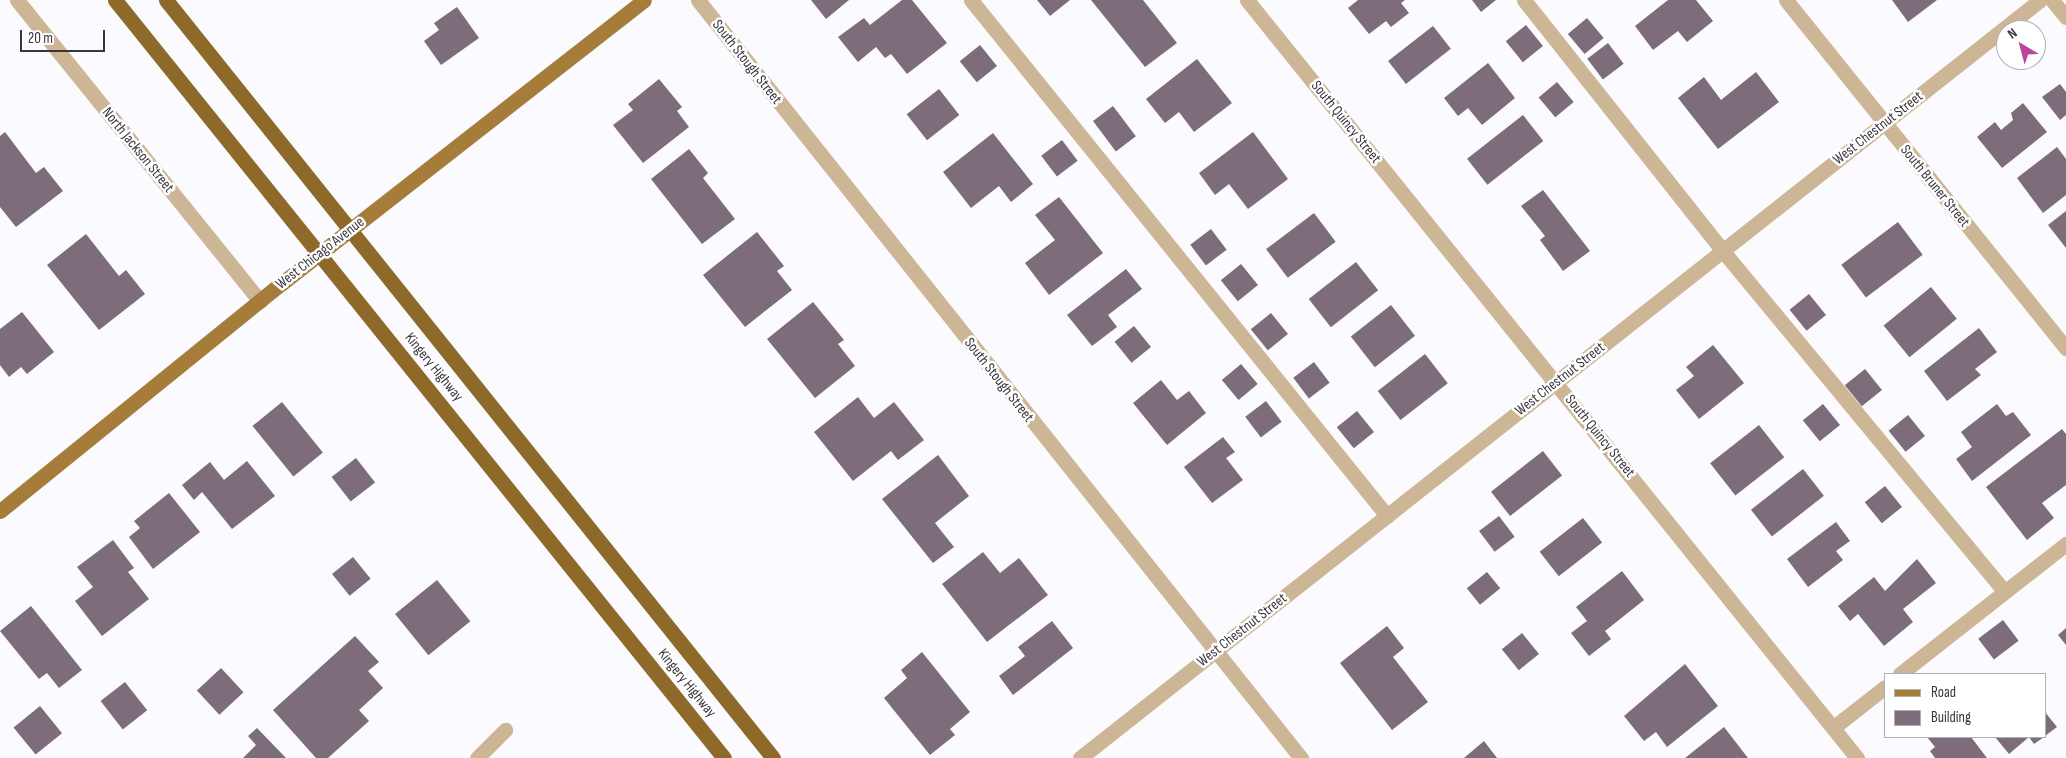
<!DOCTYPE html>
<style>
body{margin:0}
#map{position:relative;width:2066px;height:758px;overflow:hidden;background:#fbfafe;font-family:"Sofia Sans Condensed",sans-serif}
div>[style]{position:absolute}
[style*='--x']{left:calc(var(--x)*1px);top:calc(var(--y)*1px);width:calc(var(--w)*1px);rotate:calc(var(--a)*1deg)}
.building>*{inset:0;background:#7d6d7a;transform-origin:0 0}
.minor>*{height:15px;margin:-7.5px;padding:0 7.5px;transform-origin:7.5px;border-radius:7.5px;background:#cdb695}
.major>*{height:15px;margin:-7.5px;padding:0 7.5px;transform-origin:7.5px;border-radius:7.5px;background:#a57c39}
.highway>*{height:15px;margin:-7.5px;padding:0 7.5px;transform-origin:7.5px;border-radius:7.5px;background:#8f692a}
span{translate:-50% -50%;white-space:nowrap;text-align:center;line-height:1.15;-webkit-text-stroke:5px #fff;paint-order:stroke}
.street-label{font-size:15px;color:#38353d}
.legend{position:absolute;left:1884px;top:673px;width:162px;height:65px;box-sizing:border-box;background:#fff;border:1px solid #afaeb1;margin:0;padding:6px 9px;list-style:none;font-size:15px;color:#38353d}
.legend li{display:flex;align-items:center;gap:10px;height:25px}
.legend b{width:25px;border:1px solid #afaeb1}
.north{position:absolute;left:1996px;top:20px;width:50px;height:50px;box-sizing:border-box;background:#fff;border:1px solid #afaeb1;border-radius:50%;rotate:323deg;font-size:14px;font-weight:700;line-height:20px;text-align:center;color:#38353d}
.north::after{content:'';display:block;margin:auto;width:18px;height:22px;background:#ba449c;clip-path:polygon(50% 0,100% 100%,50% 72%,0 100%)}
.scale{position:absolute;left:20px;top:30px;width:85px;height:22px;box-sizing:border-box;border:2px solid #38353d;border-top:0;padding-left:6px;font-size:15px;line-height:18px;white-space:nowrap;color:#38353d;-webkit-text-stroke:4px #fff;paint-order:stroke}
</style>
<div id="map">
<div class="building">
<i style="clip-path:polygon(811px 0,849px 0,826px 19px)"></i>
<i style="clip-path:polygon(902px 0,912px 0,947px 43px,907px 74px,891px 54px,885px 58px,876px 47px,858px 62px,838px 37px,864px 18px,870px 25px)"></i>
<i style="clip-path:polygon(1037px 0,1070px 0,1050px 16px)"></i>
<i style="clip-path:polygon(1091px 0,1143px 0,1177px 43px,1145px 67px)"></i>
<i style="clip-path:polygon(1358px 0,1405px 0,1401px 3px,1409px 13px,1391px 27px,1386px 21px,1369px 34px,1348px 8px)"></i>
<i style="clip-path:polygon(1472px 0,1496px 0,1481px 12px)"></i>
<i style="clip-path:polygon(1668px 0,1696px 0,1713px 21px,1687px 42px,1678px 31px,1653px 50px,1635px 26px)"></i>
<i style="clip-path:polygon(1892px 0,1937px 0,1908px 22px)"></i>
<i style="clip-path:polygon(457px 7px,479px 38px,441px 65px,424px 41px,439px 30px,434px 23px)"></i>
<i style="left:1587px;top:18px;width:26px;height:25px;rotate:50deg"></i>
<i style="left:1526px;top:25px;width:27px;height:26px;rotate:51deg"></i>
<i style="left:1433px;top:26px;width:29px;height:57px;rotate:52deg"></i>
<i style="left:1608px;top:43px;width:26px;height:26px;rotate:53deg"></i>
<i style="left:980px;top:45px;width:27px;height:26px;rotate:51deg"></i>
<i style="clip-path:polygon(1197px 59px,1232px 103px,1194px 132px,1179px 112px,1165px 123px,1146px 99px)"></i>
<i style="clip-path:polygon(1488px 63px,1515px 98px,1482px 125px,1468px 108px,1458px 116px,1444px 98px)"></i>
<i style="clip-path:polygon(1756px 72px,1779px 102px,1718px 149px,1678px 98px,1704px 77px,1721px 100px)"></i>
<i style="clip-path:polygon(659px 79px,682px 107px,677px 111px,689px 127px,643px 163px,613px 125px,633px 110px,628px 104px)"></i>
<i style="left:1557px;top:82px;width:26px;height:24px;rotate:50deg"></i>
<i style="clip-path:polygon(2060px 84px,2066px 92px,2066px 115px,2060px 120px,2042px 97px)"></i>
<i style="left:939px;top:89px;width:33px;height:41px;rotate:52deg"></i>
<i style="clip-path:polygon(2023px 103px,2047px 132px,2002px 168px,1977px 137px,1995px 122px,2001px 130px,2013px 120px,2011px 113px)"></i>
<i style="left:1113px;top:106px;width:38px;height:25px;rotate:53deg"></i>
<i style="left:1523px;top:115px;width:33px;height:71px;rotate:52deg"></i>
<i style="clip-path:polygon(5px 132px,36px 173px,44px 167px,63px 191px,16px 227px,0 207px,0 136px)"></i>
<i style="clip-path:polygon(1253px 132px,1288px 179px,1248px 209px,1229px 184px,1215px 195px,1199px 173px)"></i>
<i style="clip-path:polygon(993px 133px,1033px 184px,1011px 202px,999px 186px,971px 208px,943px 172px)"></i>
<i style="left:1062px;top:140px;width:26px;height:26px;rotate:53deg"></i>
<i style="clip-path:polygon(2057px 147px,2066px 159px,2066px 195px,2043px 213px,2017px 178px)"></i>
<i style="clip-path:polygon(689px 149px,708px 173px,703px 178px,735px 219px,702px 244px,651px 179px)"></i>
<i style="clip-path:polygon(1543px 190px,1590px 251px,1563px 271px,1540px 240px,1545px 236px,1521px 206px)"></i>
<i style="clip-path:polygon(1059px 197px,1103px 253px,1049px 295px,1025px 263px,1055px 240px,1035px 215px)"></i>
<i style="clip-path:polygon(2066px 211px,2066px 248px,2048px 225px)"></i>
<i style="left:1314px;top:213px;width:36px;height:60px;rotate:53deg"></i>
<i style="left:1898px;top:222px;width:41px;height:71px;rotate:53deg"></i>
<i style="left:1211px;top:229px;width:26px;height:26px;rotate:53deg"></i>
<i style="clip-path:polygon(757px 232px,784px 266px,777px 271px,792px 290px,745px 327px,703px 275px)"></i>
<i style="clip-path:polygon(86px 234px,119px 276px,126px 270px,145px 294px,99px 330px,47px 265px)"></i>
<i style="left:1356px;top:262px;width:36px;height:60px;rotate:52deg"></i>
<i style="left:1241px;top:264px;width:27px;height:26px;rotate:51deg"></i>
<i style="clip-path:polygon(1126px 269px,1142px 289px,1108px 315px,1117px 327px,1092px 346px,1067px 315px)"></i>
<i style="left:1931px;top:287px;width:41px;height:61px;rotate:51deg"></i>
<i style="left:1809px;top:294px;width:27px;height:25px;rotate:51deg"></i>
<i style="clip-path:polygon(813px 302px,844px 340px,838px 344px,855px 366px,815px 398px,767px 339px)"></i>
<i style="left:1391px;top:305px;width:39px;height:51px;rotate:52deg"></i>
<i style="clip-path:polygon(22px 312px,54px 352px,27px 374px,21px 367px,9px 377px,0 365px,0 329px)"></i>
<i style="left:1271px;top:313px;width:27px;height:26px;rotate:51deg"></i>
<i style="left:1134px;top:326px;width:27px;height:25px;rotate:51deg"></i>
<i style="clip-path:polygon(1979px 328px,1997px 352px,1975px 369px,1981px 375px,1947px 401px,1924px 371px)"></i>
<i style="clip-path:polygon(1713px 345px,1744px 383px,1699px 419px,1676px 390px,1694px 376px,1686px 367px)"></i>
<i style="left:1425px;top:354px;width:37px;height:60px;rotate:52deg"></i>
<i style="left:1314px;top:362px;width:26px;height:26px;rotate:53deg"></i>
<i style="left:1241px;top:364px;width:26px;height:25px;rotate:50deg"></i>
<i style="left:1865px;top:369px;width:27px;height:26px;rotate:51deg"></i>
<i style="clip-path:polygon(1161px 380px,1177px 400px,1189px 391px,1206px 413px,1167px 445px,1133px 403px)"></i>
<i style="clip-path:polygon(858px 397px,874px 418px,894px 402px,924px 440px,898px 460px,891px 451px,853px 481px,814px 432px)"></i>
<i style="left:1266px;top:401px;width:26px;height:26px;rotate:53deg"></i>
<i style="left:282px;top:402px;width:65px;height:38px;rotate:51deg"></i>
<i style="left:1823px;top:404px;width:27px;height:26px;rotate:51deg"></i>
<i style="clip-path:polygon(1997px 404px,2006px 416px,2013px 412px,2031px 435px,1972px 481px,1956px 459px,1972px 447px,1961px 432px)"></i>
<i style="left:1357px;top:411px;width:27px;height:26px;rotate:51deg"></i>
<i style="left:1908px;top:415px;width:27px;height:25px;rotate:51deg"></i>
<i style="left:1759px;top:425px;width:41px;height:62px;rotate:52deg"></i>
<i style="clip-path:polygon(2062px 429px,2066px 434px,2066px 485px,2042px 503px,2054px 518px,2027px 540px,1986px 487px)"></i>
<i style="clip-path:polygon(1223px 437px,1235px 452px,1226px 458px,1243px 480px,1212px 503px,1184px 467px)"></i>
<i style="left:1543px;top:451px;width:31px;height:66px;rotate:52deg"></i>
<i style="clip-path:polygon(938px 455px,969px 496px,935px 523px,954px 547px,933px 563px,882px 499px)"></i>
<i style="left:356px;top:458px;width:31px;height:31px;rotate:52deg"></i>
<i style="clip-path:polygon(247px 461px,275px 496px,232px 529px,202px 492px,194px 500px,182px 485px,210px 462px,224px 480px)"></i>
<i style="left:1803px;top:469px;width:34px;height:66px;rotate:52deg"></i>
<i style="left:1885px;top:486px;width:27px;height:26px;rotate:51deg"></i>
<i style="clip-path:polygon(169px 493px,200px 532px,153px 569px,129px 537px,140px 528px,134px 521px)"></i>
<i style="left:1499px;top:516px;width:26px;height:25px;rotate:53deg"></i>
<i style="left:1583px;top:518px;width:31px;height:55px;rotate:52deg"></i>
<i style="clip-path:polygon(1836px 522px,1850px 541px,1836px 551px,1843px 560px,1808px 587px,1787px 559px)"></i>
<i style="clip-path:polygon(113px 540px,134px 568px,128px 572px,149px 599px,102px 636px,75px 601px,93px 587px,77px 567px)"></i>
<i style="clip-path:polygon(983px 552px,1000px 573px,1019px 558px,1048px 595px,987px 642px,942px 584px)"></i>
<i style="left:353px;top:557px;width:28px;height:27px;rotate:51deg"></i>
<i style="clip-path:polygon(1917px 559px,1936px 583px,1903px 609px,1913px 622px,1884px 646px,1858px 614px,1850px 621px,1838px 606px,1874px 577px,1885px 591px)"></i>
<i style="clip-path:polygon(1622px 571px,1644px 600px,1605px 631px,1611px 639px,1589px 656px,1571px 633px,1587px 621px,1576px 607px)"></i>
<i style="left:1487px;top:572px;width:21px;height:26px;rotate:51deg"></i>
<i style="left:437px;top:580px;width:53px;height:54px;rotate:51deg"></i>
<i style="clip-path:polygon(31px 606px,82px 670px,59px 688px,47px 673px,39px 679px,0 631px)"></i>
<i style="left:2003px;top:620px;width:26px;height:31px;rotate:53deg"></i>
<i style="clip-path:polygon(1052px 621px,1073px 648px,1013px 695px,999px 676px,1025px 656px,1018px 647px)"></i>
<i style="clip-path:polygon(1387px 626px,1404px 648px,1393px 657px,1428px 702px,1392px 730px,1340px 663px)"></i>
<i style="clip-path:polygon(2066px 628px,2066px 645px,2058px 635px)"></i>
<i style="left:1522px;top:633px;width:27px;height:26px;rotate:51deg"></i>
<i style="clip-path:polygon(355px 636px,379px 662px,368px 671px,383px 688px,359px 710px,369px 721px,328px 758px,316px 758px,273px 710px)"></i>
<i style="clip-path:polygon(922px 652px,970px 712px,950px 729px,955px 735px,930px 755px,884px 698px,907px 678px,901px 670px)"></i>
<i style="clip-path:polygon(1685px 664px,1718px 706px,1667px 747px,1656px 732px,1644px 741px,1624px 716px)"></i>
<i style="left:221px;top:668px;width:33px;height:33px;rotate:47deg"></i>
<i style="left:125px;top:682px;width:36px;height:31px;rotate:52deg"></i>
<i style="left:40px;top:706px;width:35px;height:34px;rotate:51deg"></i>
<i style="clip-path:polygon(2045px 712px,2057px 727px,2045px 736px)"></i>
<i style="clip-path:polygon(1724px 727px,1748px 758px,1685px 758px)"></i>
<i style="clip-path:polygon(257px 728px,286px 758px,243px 758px,256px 745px,248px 736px)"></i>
<i style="clip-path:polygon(1927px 737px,1971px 737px,1987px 758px,1935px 758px,1930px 751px,1935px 747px)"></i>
<i style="clip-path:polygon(1995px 737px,2044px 737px,2034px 744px,2029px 737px,2009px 754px)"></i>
<i style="clip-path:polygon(1484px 741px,1497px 758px,1464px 758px)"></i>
</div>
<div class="minor">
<i style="--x:17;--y:0;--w:387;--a:51.1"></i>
<i style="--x:698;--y:0;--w:969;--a:51.5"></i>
<i style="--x:971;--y:0;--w:663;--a:51.12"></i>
<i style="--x:1247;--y:0;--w:973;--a:51.17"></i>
<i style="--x:1524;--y:0;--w:319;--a:51.6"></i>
<i style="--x:1722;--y:250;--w:442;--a:50.4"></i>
<i style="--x:1786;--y:0;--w:447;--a:51.2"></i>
<i style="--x:2052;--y:0;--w:22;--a:51"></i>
<i style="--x:1900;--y:674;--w:211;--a:-38.1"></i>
<i style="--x:1834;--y:727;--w:65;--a:-38.1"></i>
<i style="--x:477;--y:758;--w:40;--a:-45"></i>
<i style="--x:1080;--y:758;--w:1223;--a:-38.29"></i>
</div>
<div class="major">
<i style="--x:0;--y:511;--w:363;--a:-39"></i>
<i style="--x:282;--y:283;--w:459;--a:-38"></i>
</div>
<div class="highway">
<i style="--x:115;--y:0;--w:972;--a:51.22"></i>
<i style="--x:166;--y:0;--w:971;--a:51.31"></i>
</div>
<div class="street-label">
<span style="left:747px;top:62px;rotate:52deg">South Stough Street</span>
<span style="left:1346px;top:122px;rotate:51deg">South Quincy Street</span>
<span style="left:1878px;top:128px;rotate:-38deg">West Chestnut Street</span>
<span style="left:138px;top:150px;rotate:51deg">North Jackson Street</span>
<span style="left:1935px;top:186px;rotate:51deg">South Bruner Street</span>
<span style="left:320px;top:253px;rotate:-38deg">West Chicago Avenue</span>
<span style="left:434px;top:367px;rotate:51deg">Kingery Highway</span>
<span style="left:1560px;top:379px;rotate:-38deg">West Chestnut Street</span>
<span style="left:999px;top:380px;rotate:52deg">South Stough Street</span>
<span style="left:1600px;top:436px;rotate:51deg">South Quincy Street</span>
<span style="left:1242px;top:630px;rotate:-38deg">West Chestnut Street</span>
<span style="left:687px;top:683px;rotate:51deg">Kingery Highway</span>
</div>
<ul class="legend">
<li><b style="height:6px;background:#a57c39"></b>Road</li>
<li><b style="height:14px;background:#7d6d7a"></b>Building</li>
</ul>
<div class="north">N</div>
<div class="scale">20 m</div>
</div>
